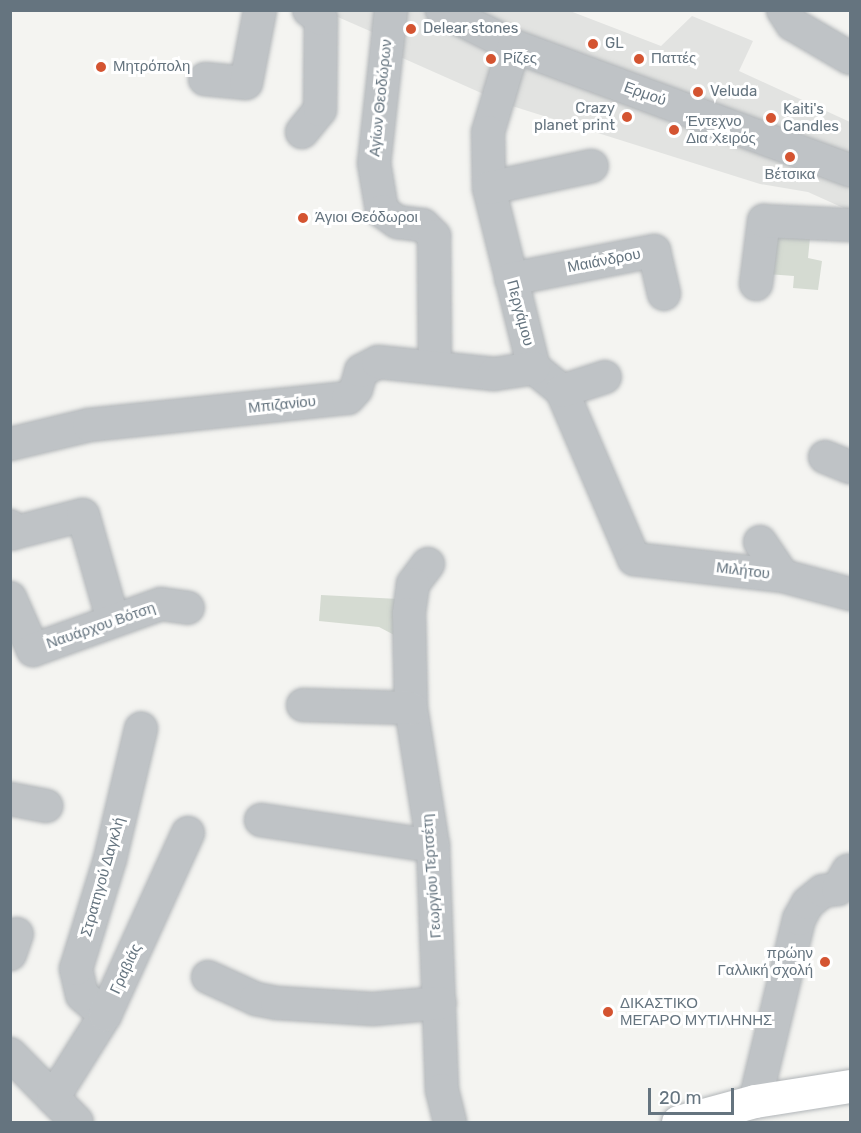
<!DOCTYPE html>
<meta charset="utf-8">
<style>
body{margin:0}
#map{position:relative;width:861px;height:1133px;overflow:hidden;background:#f4f4f1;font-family:Rubik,sans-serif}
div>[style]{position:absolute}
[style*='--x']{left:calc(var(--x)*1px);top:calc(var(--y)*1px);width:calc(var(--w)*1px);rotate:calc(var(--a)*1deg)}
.built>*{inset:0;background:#e2e3e1}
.green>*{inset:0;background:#d5dbd2}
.roads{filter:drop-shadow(0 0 2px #b1b5b8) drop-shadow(0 0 2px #b1b5b8)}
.street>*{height:32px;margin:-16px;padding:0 16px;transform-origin:16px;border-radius:16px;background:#bfc3c6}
.primary>*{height:33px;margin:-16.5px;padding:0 16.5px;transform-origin:16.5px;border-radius:16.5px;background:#fff}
.dots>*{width:16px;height:16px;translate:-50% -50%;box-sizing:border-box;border:3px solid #fff;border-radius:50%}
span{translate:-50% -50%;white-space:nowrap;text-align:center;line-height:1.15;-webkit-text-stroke:6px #fff;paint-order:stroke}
.poi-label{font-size:15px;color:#65747f}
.left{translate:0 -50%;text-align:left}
.right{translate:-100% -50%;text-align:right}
.street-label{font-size:15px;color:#65747f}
.frame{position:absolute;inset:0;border:12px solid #65747f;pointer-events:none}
.scale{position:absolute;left:648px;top:1088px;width:86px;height:27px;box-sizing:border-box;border:3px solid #65747f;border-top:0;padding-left:8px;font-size:18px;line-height:21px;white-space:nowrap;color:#65747f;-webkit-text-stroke:4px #fff;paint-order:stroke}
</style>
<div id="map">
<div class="built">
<i style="clip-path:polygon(324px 11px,387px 11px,379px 35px)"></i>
<i style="clip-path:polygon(398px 11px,570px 11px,661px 46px,692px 16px,753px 41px,739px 71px,850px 122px,850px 211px,808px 192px,760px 184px,506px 104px,389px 52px)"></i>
</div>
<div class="green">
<i style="clip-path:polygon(771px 235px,810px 238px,808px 258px,822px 261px,818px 290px,793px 288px,794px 276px,767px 274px)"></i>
<i style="clip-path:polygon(321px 595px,399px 599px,398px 637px,379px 627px,319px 621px)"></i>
</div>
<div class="roads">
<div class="street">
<i style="--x:391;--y:10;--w:154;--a:96.3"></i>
<i style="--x:374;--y:163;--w:49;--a:80.5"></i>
<i style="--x:382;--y:211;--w:19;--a:36"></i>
<i style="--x:397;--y:222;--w:26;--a:7"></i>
<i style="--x:423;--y:225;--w:16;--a:45"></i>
<i style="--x:434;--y:236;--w:129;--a:89.6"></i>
<i style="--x:442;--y:10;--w:80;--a:26.6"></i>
<i style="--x:514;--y:46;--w:358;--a:20.3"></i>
<i style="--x:783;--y:10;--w:17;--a:57"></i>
<i style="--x:792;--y:24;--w:67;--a:30.4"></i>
<i style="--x:514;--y:46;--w:90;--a:106.8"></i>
<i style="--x:488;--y:132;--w:56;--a:89"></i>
<i style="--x:489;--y:188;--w:186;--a:76"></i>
<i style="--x:534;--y:368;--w:36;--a:39"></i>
<i style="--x:562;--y:391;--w:183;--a:66.8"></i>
<i style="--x:634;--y:559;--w:150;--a:6.5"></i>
<i style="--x:783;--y:576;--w:69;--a:15"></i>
<i style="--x:205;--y:79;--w:41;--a:5.6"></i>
<i style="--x:246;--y:83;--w:74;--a:-79.1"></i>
<i style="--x:302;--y:132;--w:28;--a:-51"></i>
<i style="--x:320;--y:110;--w:91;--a:-89.4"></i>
<i style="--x:321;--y:19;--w:15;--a:-143"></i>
<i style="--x:489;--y:188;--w:105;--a:-12.1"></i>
<i style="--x:511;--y:279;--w:146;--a:-11.1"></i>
<i style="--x:654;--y:251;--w:44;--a:76.9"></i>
<i style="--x:756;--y:284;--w:64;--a:-82.8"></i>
<i style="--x:764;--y:221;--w:86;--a:2.7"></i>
<i style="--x:562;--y:391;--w:45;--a:-18"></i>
<i style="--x:10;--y:444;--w:81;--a:-13.5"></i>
<i style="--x:89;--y:425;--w:260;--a:-6"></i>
<i style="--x:348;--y:398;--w:12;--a:-48"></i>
<i style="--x:356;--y:389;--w:19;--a:-74"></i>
<i style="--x:361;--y:371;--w:19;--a:-28"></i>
<i style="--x:378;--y:362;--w:117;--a:5.9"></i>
<i style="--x:494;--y:374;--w:40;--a:-8.5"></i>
<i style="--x:825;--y:457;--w:27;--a:22"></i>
<i style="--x:10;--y:526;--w:8;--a:67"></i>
<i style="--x:13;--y:533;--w:72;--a:-14.4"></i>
<i style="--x:83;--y:515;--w:109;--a:74.1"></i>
<i style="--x:760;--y:542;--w:41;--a:55.9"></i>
<i style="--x:428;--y:564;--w:25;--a:127"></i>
<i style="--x:413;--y:584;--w:30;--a:98"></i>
<i style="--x:409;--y:614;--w:94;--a:88.8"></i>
<i style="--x:411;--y:708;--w:140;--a:80.9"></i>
<i style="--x:433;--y:846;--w:244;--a:87.9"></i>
<i style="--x:442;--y:1090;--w:33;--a:76"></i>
<i style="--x:10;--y:598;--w:57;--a:66.1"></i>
<i style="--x:33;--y:650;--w:136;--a:-19.8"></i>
<i style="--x:161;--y:604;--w:27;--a:8"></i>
<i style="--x:303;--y:705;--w:108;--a:1.6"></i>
<i style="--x:10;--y:799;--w:37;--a:11"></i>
<i style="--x:261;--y:820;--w:174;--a:8.6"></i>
<i style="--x:10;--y:954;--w:21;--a:-71"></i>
<i style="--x:208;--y:977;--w:53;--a:24.6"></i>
<i style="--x:256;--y:999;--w:21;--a:11"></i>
<i style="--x:277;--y:1003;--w:96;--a:3.6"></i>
<i style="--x:373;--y:1009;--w:67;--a:-5.1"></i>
<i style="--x:105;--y:1015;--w:30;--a:-139"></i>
<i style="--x:82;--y:995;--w:27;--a:-103"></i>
<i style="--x:76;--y:969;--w:115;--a:-72.8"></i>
<i style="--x:110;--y:859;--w:134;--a:-76.6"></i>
<i style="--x:10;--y:1054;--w:95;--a:45.4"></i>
<i style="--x:53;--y:1098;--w:98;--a:-57.9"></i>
<i style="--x:105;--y:1015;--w:200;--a:-65.5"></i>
<i style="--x:755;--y:1101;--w:187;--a:-76.4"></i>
<i style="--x:799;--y:919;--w:18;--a:-61"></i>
<i style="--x:808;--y:903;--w:19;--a:-39"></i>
<i style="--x:823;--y:891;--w:15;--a:-8"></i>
<i style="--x:838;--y:889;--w:21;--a:-61"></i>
</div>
<div class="primary">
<i style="--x:678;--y:1122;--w:80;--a:-15.3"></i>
<i style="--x:755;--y:1101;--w:96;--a:-9"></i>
</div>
</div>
<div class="dots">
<i style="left:411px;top:29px;background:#d45431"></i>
<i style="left:593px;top:44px;background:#d45431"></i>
<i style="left:491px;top:59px;background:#d45431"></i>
<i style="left:639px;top:59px;background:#d45431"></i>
<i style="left:101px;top:67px;background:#d45431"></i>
<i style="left:698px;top:92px;background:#d45431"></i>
<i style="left:627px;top:117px;background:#d45431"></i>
<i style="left:771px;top:118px;background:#d45431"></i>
<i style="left:674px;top:130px;background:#d45431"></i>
<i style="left:790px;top:157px;background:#d45431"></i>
<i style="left:303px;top:218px;background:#d45431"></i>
<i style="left:825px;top:962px;background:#d45431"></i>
<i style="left:608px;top:1012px;background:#d45431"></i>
</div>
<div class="poi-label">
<span class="left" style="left:423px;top:29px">Delear stones</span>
<span class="left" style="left:605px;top:44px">GL</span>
<span class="left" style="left:503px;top:59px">Ρίζες</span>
<span class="left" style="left:651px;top:59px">Παττές</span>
<span class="left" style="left:113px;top:67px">Μητρόπολη</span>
<span class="left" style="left:710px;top:92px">Veluda</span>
<span class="right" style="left:615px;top:117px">Crazy<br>planet print</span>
<span class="left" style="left:783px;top:118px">Kaiti's<br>Candles</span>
<span class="left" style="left:686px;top:130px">Έντεχνο<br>Δια Χειρός</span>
<span style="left:790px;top:175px">Βέτσικα</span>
<span class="left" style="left:315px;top:218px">Άγιοι Θεόδωροι</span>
<span class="right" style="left:813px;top:962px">πρώην<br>Γαλλική σχολή</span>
<span class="left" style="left:620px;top:1012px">ΔΙΚΑΣΤΙΚΟ<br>ΜΕΓΑΡΟ ΜΥΤΙΛΗΝΗΣ</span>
</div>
<div class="street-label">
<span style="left:645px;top:94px;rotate:20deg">Ερμού</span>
<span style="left:381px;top:98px;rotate:-84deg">Αγίων Θεοδώρων</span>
<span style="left:604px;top:261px;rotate:-11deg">Μαιάνδρου</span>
<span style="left:520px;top:313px;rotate:75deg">Περγάμου</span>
<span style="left:282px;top:405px;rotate:-6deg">Μπιζανίου</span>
<span style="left:743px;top:571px;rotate:7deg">Μιλήτου</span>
<span style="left:101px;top:626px;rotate:-19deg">Ναυάρχου Βότση</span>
<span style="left:432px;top:876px;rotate:-94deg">Γεωργίου Τερτσέτη</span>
<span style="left:103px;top:877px;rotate:-74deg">Στρατηγού Δαγκλή</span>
<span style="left:126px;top:969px;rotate:-65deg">Γραβιάς</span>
</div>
<div class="frame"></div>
<div class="scale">20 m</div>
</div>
